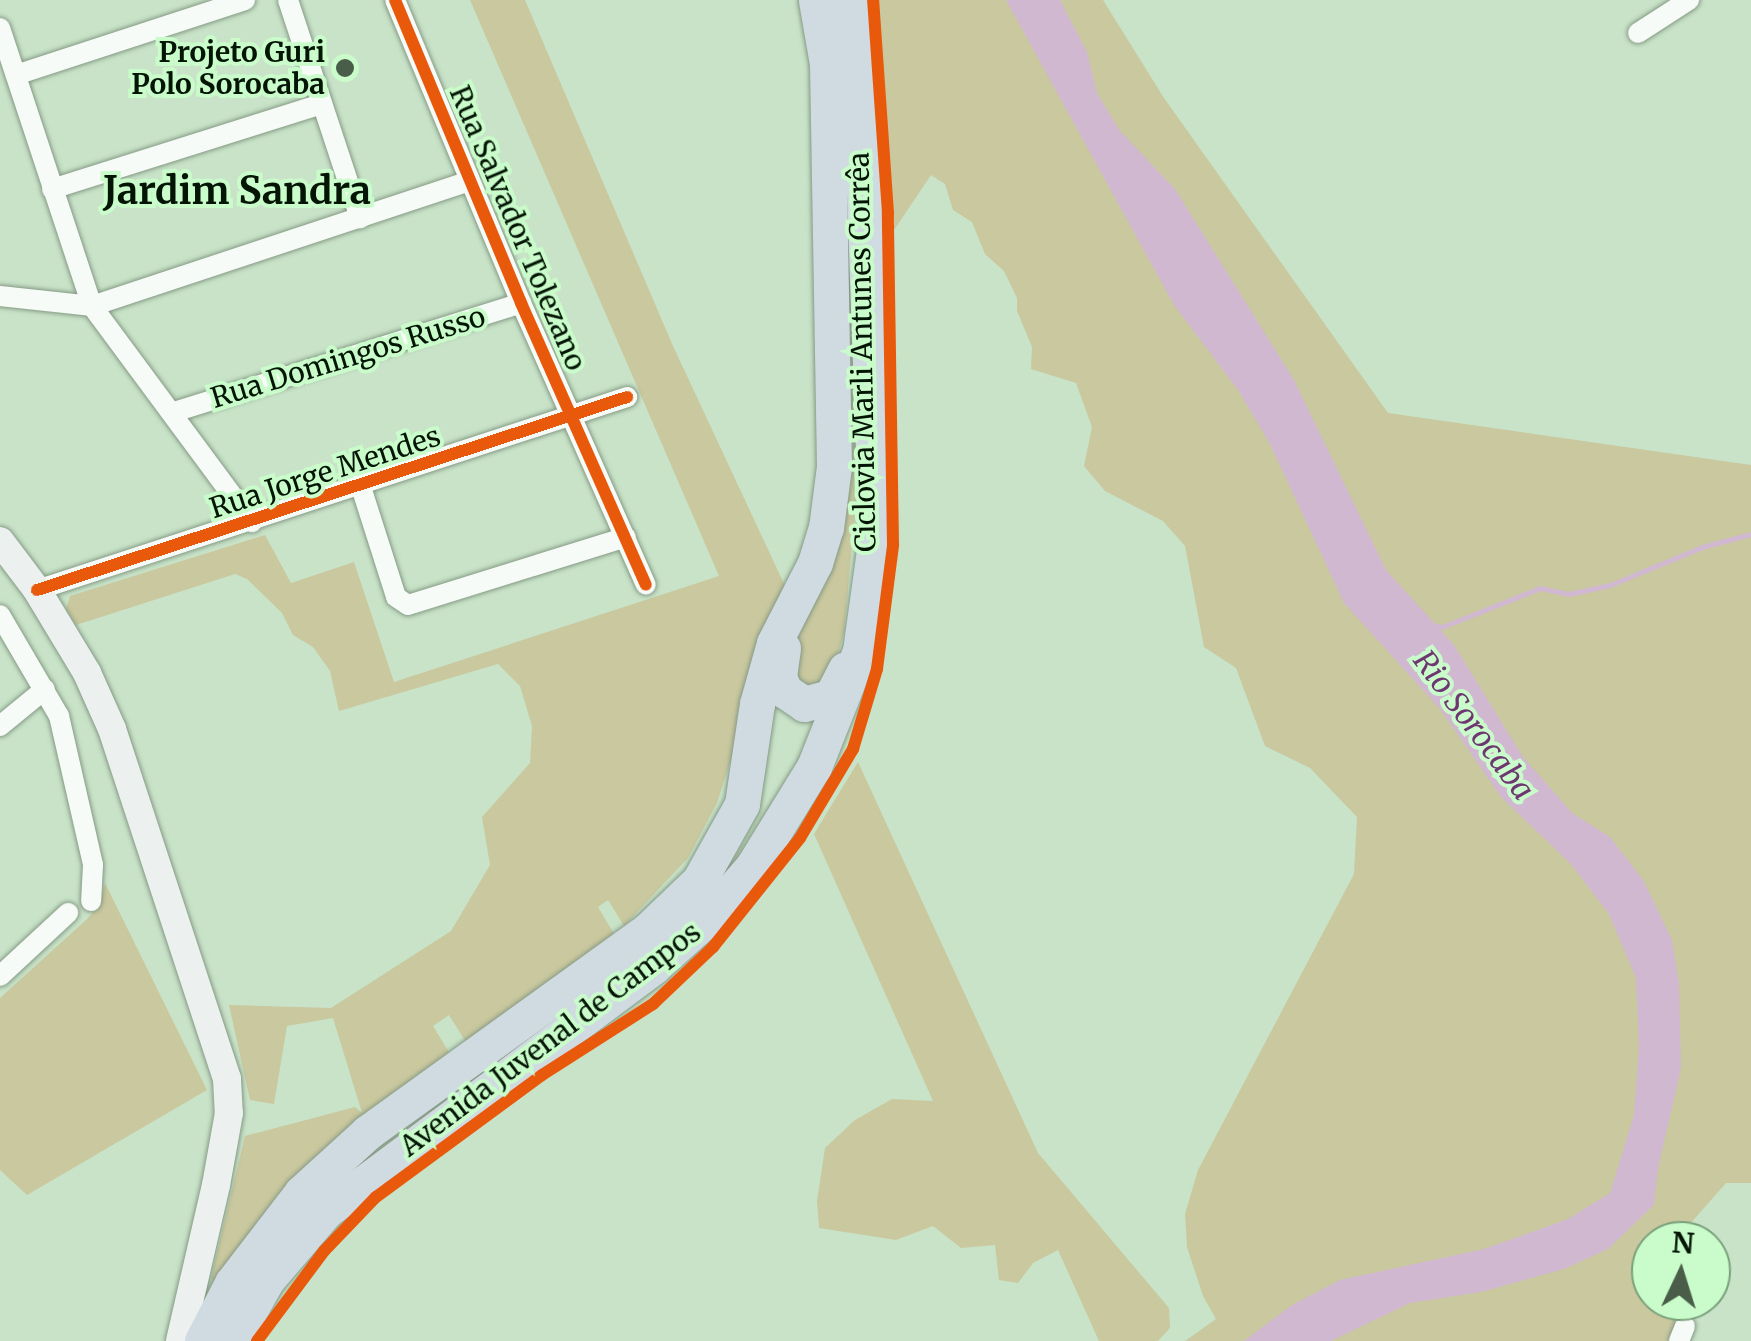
<!DOCTYPE html>
<meta charset="utf-8">
<style>
body{margin:0}
#map{position:relative;width:1751px;height:1341px;overflow:hidden;background:#c8e3c8;font-family:Merriweather,serif}
div>[style]{position:absolute}
[style*='--x']{left:calc(var(--x)*1px);top:calc(var(--y)*1px);width:calc(var(--w)*1px);rotate:calc(var(--a)*1deg)}
.green>*{inset:0;background:#cac89e}
.water>*{inset:0;background:#cfb8d0}
.stream>*{height:5px;margin:-2.5px;padding:0 2.5px;transform-origin:2.5px;border-radius:2.5px;background:#cfb8d0}
.roads{filter:drop-shadow(0 0 2px #859a85) drop-shadow(0 0 2px #859a85)}
.street>*{height:20px;margin:-10px;padding:0 10px;transform-origin:10px;border-radius:10px;background:#f7fbf7}
.secondary>*{height:28px;margin:-14px;padding:0 14px;transform-origin:14px;border-radius:14px;background:#ecf1f0}
.highway>*{height:35px;margin:-17.5px;padding:0 17.5px;transform-origin:17.5px;border-radius:17.5px;background:#d0dae1}
.cycleway>*{height:12px;margin:-6px;padding:0 6px;transform-origin:6px;border-radius:6px;background:#e8590c}
.dots>*{width:28px;height:28px;translate:-50% -50%;box-sizing:border-box;border:5px solid #c9fcca;border-radius:50%}
span{translate:-50% -50%;white-space:nowrap;text-align:center;line-height:1.15;-webkit-text-stroke:8px #c9fcca;paint-order:stroke}
.poi-label{font-size:28px;color:#041505;font-weight:700}
.right{translate:-100% -50%;text-align:right}
.street-label{font-size:28px;color:#041505}
.water-label{font-size:30px;color:#6e3771;font-style:italic}
.district-label{font-size:38px;color:#041505;font-weight:700}
.north{position:absolute;left:1631px;top:1221px;width:100px;height:100px;box-sizing:border-box;background:#c9fcca;border:2px solid #7aa07b;border-radius:50%;rotate:4deg;font-size:28px;font-weight:700;line-height:40px;text-align:center;color:#041505}
.north::after{content:'';display:block;margin:auto;width:35px;height:45px;background:#495d49;clip-path:polygon(50% 0,100% 100%,50% 72%,0 100%)}
</style>
<div id="map">
<div class="green">
<i style="clip-path:polygon(470px 0,525px 0,673px 346px,786px 588px,717px 803px,688px 858px,624px 926px,608px 900px,598px 907px,614px 934px,466px 1042px,449px 1015px,433px 1026px,450px 1054px,214px 1283px,211px 1278px,245px 1136px,355px 1107px,362px 1113px,333px 1018px,287px 1026px,274px 1104px,250px 1100px,229px 1005px,331px 1008px,451px 931px,490px 865px,482px 817px,530px 763px,532px 726px,520px 686px,498px 664px,339px 711px,330px 671px,313px 647px,293px 635px,282px 613px,247px 579px,235px 574px,76px 625px,66px 609px,70px 596px,265px 535px,291px 583px,354px 562px,394px 682px,719px 576px)"></i>
<i style="clip-path:polygon(841px 0,857px 492px,844px 632px,833px 673px,810px 692px,784px 668px,833px 557px)"></i>
<i style="clip-path:polygon(860px 0,1103px 0,1164px 98px,1388px 413px,1751px 465px,1751px 1183px,1726px 1183px,1675px 1241px,1651px 1241px,1651px 1301px,1686px 1301px,1668px 1341px,1185px 1341px,1216px 1319px,1203px 1296px,1187px 1247px,1185px 1214px,1198px 1170px,1354px 874px,1357px 817px,1310px 768px,1265px 746px,1236px 668px,1204px 647px,1185px 546px,1163px 521px,1105px 491px,1084px 466px,1092px 427px,1076px 383px,1031px 369px,1032px 347px,1017px 311px,1017px 298px,1004px 271px,985px 254px,972px 222px,953px 210px,945px 184px,931px 175px,880px 251px)"></i>
<i style="clip-path:polygon(858px 762px,1038px 1153px,1169px 1308px,1170px 1328px,1158px 1341px,1099px 1341px,1058px 1250px,1033px 1263px,1018px 1283px,999px 1280px,995px 1245px,961px 1248px,933px 1226px,896px 1240px,819px 1228px,817px 1201px,825px 1148px,855px 1120px,892px 1099px,933px 1101px,814px 834px)"></i>
<i style="clip-path:polygon(105px 883px,207px 1090px,27px 1195px,0 1170px,0 998px,87px 919px,100px 904px)"></i>
</div>
<div class="water">
<i style="clip-path:polygon(1006px 0,1060px 0,1087px 52px,1097px 93px,1120px 131px,1175px 189px,1294px 380px,1386px 570px,1454px 645px,1523px 757px,1572px 813px,1610px 837px,1643px 880px,1672px 940px,1679px 983px,1681px 1068px,1658px 1168px,1654px 1205px,1608px 1249px,1564px 1269px,1481px 1292px,1410px 1303px,1331px 1341px,1244px 1341px,1292px 1305px,1340px 1280px,1484px 1249px,1568px 1219px,1610px 1193px,1634px 1115px,1639px 1047px,1636px 978px,1609px 914px,1570px 863px,1501px 797px,1440px 709px,1344px 603px,1270px 444px,1238px 390px,1174px 305px)"></i>
</div>
<div class="stream">
<i style="--x:1433;--y:625;--w:9;--a:13"></i>
<i style="--x:1442;--y:627;--w:105;--a:-21.7"></i>
<i style="--x:1540;--y:588;--w:29;--a:12"></i>
<i style="--x:1568;--y:594;--w:43;--a:-12.1"></i>
<i style="--x:1610;--y:585;--w:100;--a:-22.4"></i>
<i style="--x:1702;--y:547;--w:51;--a:-14.9"></i>
</div>
<div class="roads">
<div class="street">
<i style="--x:288;--y:0;--w:230;--a:71.7"></i>
<i style="--x:395;--y:0;--w:328;--a:67.4"></i>
<i style="--x:521;--y:303;--w:308;--a:66.1"></i>
<i style="--x:0;--y:28;--w:293;--a:71.7"></i>
<i style="--x:92;--y:306;--w:269;--a:53.5"></i>
<i style="--x:1638;--y:33;--w:61;--a:-32.9"></i>
<i style="--x:16;--y:75;--w:241;--a:-18.1"></i>
<i style="--x:52;--y:189;--w:283;--a:-17.5"></i>
<i style="--x:0;--y:296;--w:93;--a:6.2"></i>
<i style="--x:92;--y:306;--w:397;--a:-18.3"></i>
<i style="--x:174;--y:412;--w:364;--a:-17.4"></i>
<i style="--x:361;--y:487;--w:115;--a:72.3"></i>
<i style="--x:396;--y:597;--w:14;--a:34"></i>
<i style="--x:408;--y:605;--w:228;--a:-17.3"></i>
<i style="--x:37;--y:590;--w:621;--a:-18.11"></i>
<i style="--x:0;--y:615;--w:117;--a:59.7"></i>
<i style="--x:59;--y:716;--w:153;--a:77.1"></i>
<i style="--x:93;--y:865;--w:36;--a:93"></i>
<i style="--x:0;--y:726;--w:58;--a:-39.4"></i>
<i style="--x:0;--y:976;--w:93;--a:-42.8"></i>
<i style="--x:1679;--y:1341;--w:16;--a:-68"></i>
</div>
<div class="secondary">
<i style="--x:0;--y:541;--w:61;--a:52.9"></i>
<i style="--x:37;--y:590;--w:97;--a:58.9"></i>
<i style="--x:87;--y:673;--w:61;--a:65.9"></i>
<i style="--x:112;--y:729;--w:368;--a:71.8"></i>
<i style="--x:227;--y:1079;--w:34;--a:87"></i>
<i style="--x:229;--y:1113;--w:73;--a:100.2"></i>
<i style="--x:216;--y:1185;--w:160;--a:103"></i>
</div>
<div class="highway">
<i style="--x:783;--y:648;--w:29;--a:98"></i>
<i style="--x:779;--y:677;--w:15;--a:67"></i>
<i style="--x:785;--y:691;--w:23;--a:34"></i>
<i style="--x:804;--y:704;--w:28;--a:-15"></i>
<i style="--x:831;--y:697;--w:31;--a:-63"></i>
<i style="--x:202;--y:1341;--w:65;--a:-62.7"></i>
<i style="--x:232;--y:1283;--w:113;--a:-52.5"></i>
<i style="--x:301;--y:1193;--w:91;--a:-42.3"></i>
<i style="--x:368;--y:1132;--w:347;--a:-35.8"></i>
<i style="--x:649;--y:929;--w:69;--a:-43.8"></i>
<i style="--x:699;--y:881;--w:88;--a:-60.8"></i>
<i style="--x:742;--y:804;--w:101;--a:-81.5"></i>
<i style="--x:757;--y:704;--w:63;--a:-74.4"></i>
<i style="--x:774;--y:643;--w:90;--a:-62.9"></i>
<i style="--x:815;--y:563;--w:37;--a:-73"></i>
<i style="--x:826;--y:528;--w:63;--a:-82.6"></i>
<i style="--x:834;--y:466;--w:402;--a:-91"></i>
<i style="--x:827;--y:64;--w:65;--a:-99.8"></i>
<i style="--x:233;--y:1341;--w:70;--a:-60.9"></i>
<i style="--x:267;--y:1280;--w:91;--a:-49.5"></i>
<i style="--x:326;--y:1211;--w:408;--a:-36.7"></i>
<i style="--x:653;--y:967;--w:74;--a:-41.7"></i>
<i style="--x:708;--y:918;--w:69;--a:-49.1"></i>
<i style="--x:753;--y:866;--w:116;--a:-58.4"></i>
<i style="--x:814;--y:767;--w:125;--a:-68.4"></i>
<i style="--x:860;--y:651;--w:116;--a:-82.1"></i>
<i style="--x:876;--y:536;--w:475;--a:-92"></i>
<i style="--x:859;--y:61;--w:62;--a:-98.4"></i>
</div>
</div>
<div class="cycleway">
<i style="--x:395;--y:0;--w:328;--a:67.4"></i>
<i style="--x:521;--y:303;--w:308;--a:66.1"></i>
<i style="--x:37;--y:590;--w:621;--a:-18.11"></i>
<i style="--x:257;--y:1341;--w:112;--a:-53.3"></i>
<i style="--x:324;--y:1251;--w:75;--a:-46.1"></i>
<i style="--x:376;--y:1197;--w:206;--a:-36.3"></i>
<i style="--x:542;--y:1075;--w:132;--a:-32.6"></i>
<i style="--x:653;--y:1004;--w:83;--a:-43.5"></i>
<i style="--x:713;--y:947;--w:139;--a:-51.4"></i>
<i style="--x:800;--y:838;--w:104;--a:-59.2"></i>
<i style="--x:853;--y:749;--w:84;--a:-73.3"></i>
<i style="--x:877;--y:669;--w:125;--a:-82.6"></i>
<i style="--x:893;--y:545;--w:332;--a:-90.9"></i>
<i style="--x:888;--y:213;--w:214;--a:-94"></i>
</div>
<div class="dots">
<i style="left:345px;top:68px;background:#495d49"></i>
</div>
<div class="poi-label">
<span class="right" style="left:325px;top:68px">Projeto Guri<br>Polo Sorocaba</span>
</div>
<div class="street-label">
<span style="left:518px;top:228px;rotate:67deg">Rua Salvador Tolezano</span>
<span style="left:862px;top:352px;rotate:-91deg">Ciclovia Marli Antunes Corrêa</span>
<span style="left:348px;top:357px;rotate:-17deg">Rua Domingos Russo</span>
<span style="left:325px;top:472px;rotate:-18deg">Rua Jorge Mendes</span>
<span style="left:550px;top:1039px;rotate:-37deg">Avenida Juvenal de Campos</span>
</div>
<div class="water-label">
<span style="left:1474px;top:725px;rotate:53deg">Rio Sorocaba</span>
</div>
<div class="district-label">
<span style="left:237px;top:191px">Jardim Sandra</span>
</div>
<div class="north">N</div>
</div>
